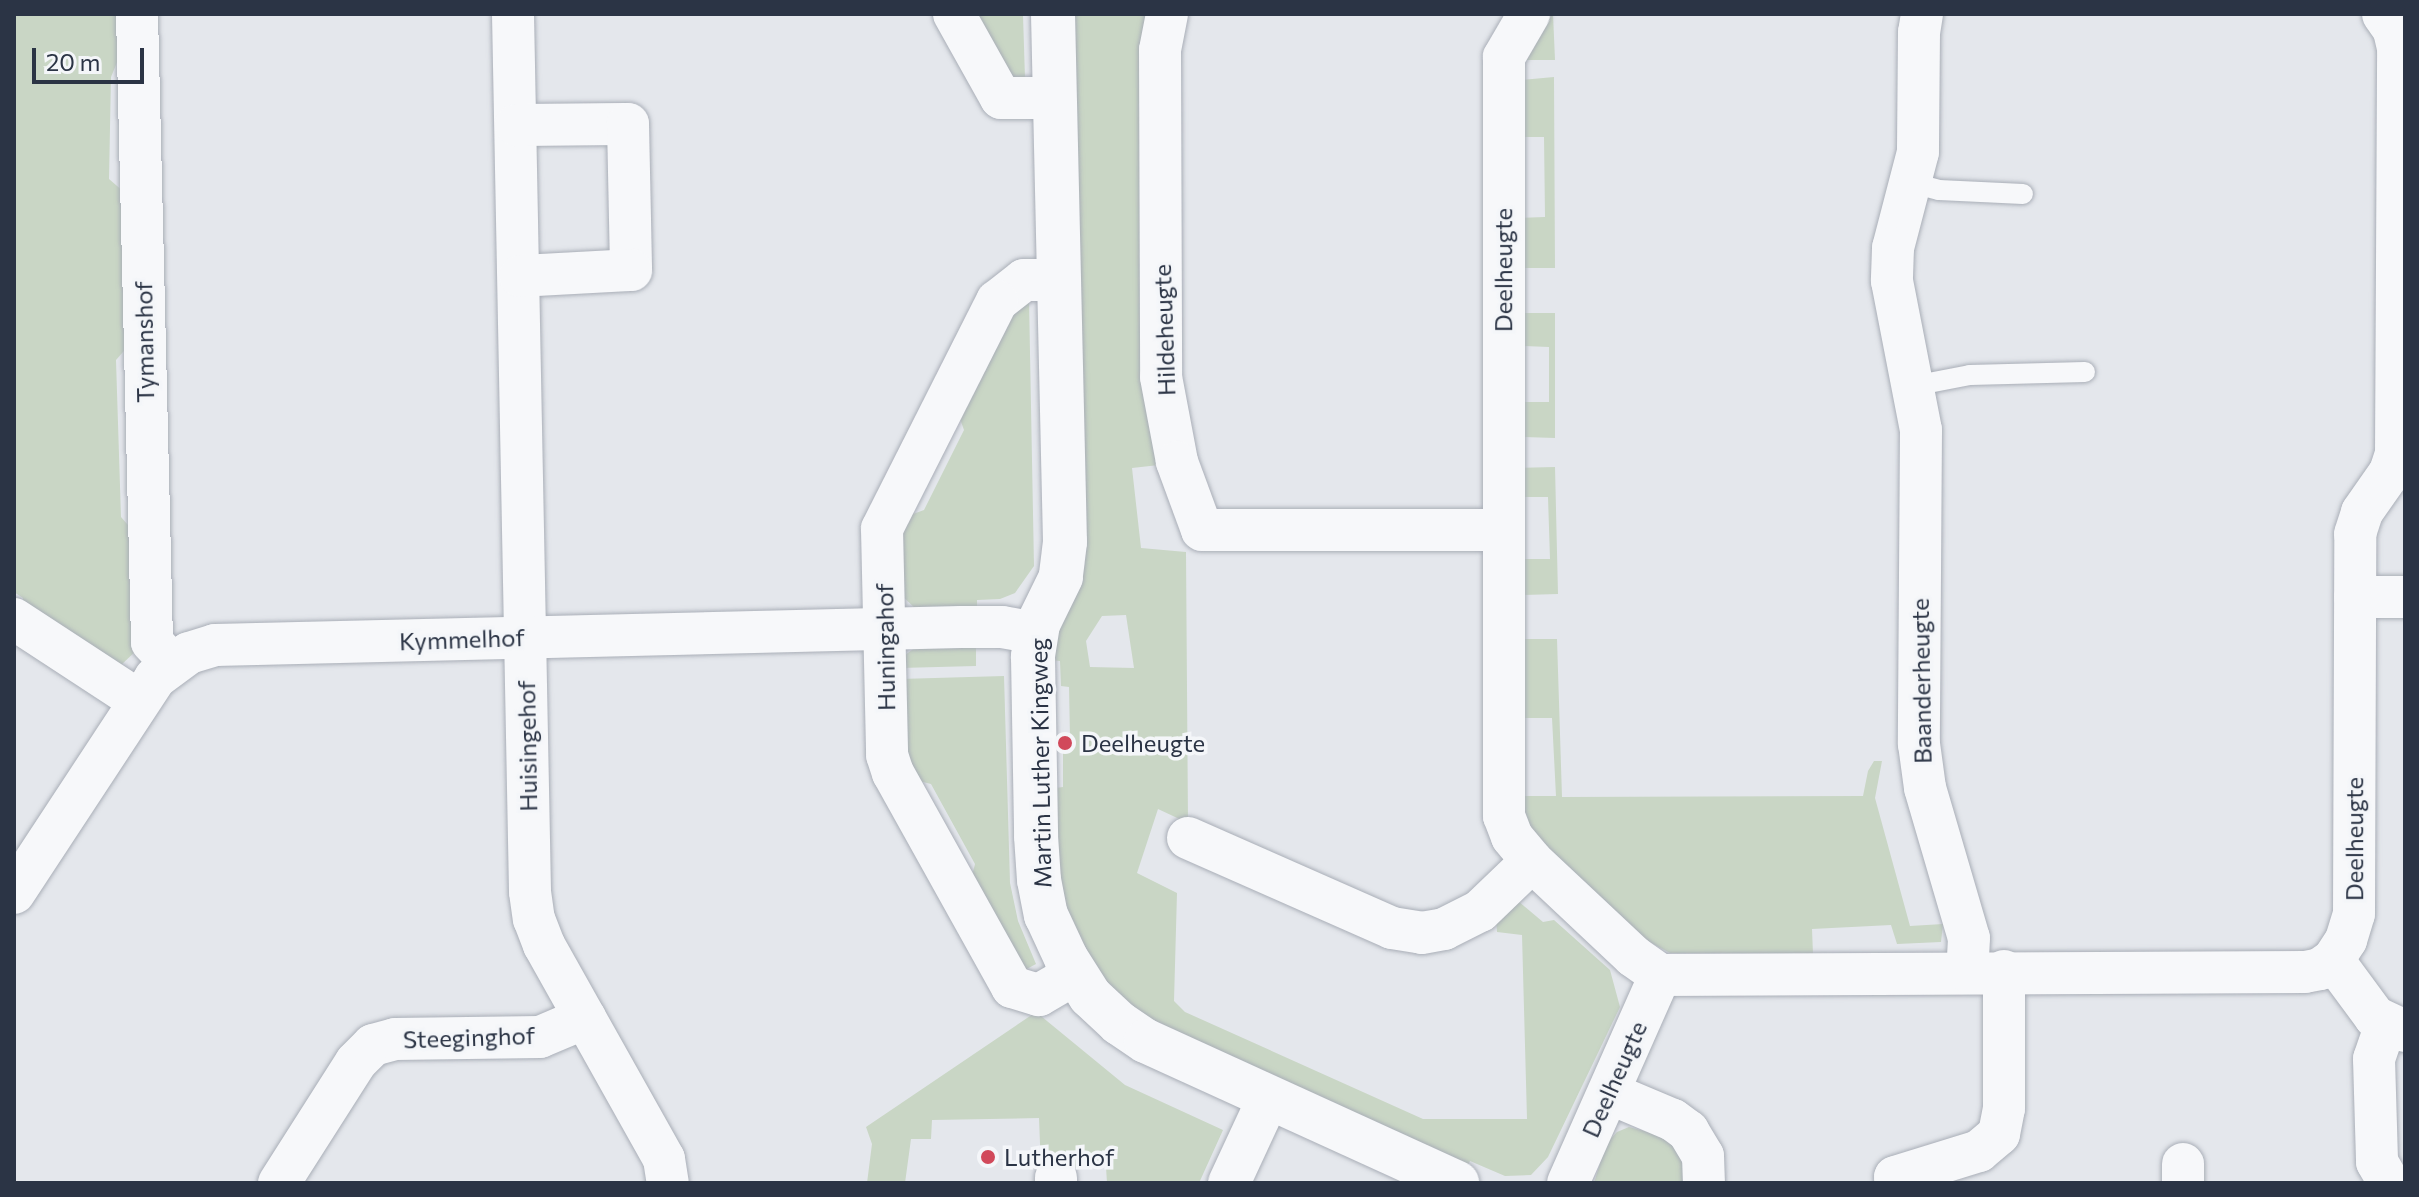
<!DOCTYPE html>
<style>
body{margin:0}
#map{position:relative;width:2419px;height:1197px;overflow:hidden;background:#e4e7ec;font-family:Commissioner,sans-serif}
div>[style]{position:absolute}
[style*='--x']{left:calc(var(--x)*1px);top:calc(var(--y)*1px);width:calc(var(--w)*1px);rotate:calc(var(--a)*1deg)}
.green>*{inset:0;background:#c9d6c5}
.roads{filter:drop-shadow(0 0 2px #a9aeb7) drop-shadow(0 0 2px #a9aeb7)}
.service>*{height:20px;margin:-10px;padding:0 10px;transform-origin:10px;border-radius:10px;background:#f7f8fa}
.minor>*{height:42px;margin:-21px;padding:0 21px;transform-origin:21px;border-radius:21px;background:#f7f8fa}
.tertiary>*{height:44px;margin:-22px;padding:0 22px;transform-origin:22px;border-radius:22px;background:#f7f8fa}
.dots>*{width:22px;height:22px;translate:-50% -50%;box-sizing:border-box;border:4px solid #f4f6f9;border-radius:50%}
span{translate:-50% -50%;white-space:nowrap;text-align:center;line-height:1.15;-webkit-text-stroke:7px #f4f6f9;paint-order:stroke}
.street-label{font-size:24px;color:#2b3445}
.poi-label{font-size:24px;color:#2b3445}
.left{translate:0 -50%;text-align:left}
.frame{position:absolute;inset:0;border:16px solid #2b3445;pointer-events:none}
.scale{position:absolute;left:32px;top:48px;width:112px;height:36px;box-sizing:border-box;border:4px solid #2b3445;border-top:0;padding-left:10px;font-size:24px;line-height:28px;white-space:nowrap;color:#2b3445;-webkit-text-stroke:6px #f4f6f9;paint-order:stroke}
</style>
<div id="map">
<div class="green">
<i style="clip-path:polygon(14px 14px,119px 14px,120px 55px,111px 77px,109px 179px,124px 192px,130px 344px,116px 360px,121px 517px,134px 532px,139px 648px,120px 666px,23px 610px,23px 598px,14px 592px)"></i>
<i style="clip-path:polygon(973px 14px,1023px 14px,1025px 79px,1014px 79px)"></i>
<i style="clip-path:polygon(evenodd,1072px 14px,1146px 14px,1168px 464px,1132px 468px,1141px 548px,1186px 552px,1188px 823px,1158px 809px,1137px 873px,1177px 893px,1174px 1001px,1185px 1012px,1423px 1119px,1527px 1119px,1522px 935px,1497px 932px,1496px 917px,1518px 901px,1543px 922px,1554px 920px,1610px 970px,1620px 1007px,1548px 1157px,1531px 1175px,1505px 1176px,1470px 1161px,1466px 1169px,1160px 1031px,1099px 977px,1070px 925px,1058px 865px,1055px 788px,1063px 787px,1063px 739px,1070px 738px,1069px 687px,1061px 686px,1060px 661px,1050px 660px,1072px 14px,1126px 615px,1134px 668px,1090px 667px,1086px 641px,1102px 616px,1126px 615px)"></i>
<i style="clip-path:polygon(1553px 14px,1555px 60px,1522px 60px,1545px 21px)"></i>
<i style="clip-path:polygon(1554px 77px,1555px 268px,1517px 268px,1516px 218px,1545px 217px,1544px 137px,1521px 137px,1521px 80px)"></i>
<i style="clip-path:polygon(1029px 299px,1034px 566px,1015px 593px,1000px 599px,977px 600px,977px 611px,916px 609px,901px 595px,897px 543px,905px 517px,924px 510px,964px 430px,958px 413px,1011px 306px)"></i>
<i style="clip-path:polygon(1521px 313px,1555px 313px,1555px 438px,1520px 437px,1520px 402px,1549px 402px,1549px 347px,1521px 346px)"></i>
<i style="clip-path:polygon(1555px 467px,1558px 594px,1522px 595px,1522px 559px,1550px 559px,1548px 497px,1520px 497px,1519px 468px)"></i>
<i style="clip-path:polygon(1522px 639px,1557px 639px,1562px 797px,1863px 796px,1868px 771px,1874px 761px,1882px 761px,1875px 798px,1910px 926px,1943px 924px,1941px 942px,1897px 944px,1891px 925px,1812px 929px,1813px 954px,1670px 953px,1646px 940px,1529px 833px,1521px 796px,1556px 796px,1552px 718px,1519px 718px)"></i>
<i style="clip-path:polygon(976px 645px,976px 666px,900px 668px,904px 656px,917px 646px)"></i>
<i style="clip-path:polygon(1004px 676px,1010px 883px,1018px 921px,1036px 964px,1021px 972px,971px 880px,975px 864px,931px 784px,915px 780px,906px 764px,900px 679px)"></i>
<i style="clip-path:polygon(1036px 1012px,1125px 1085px,1223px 1130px,1199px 1183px,1107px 1183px,1106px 1167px,1041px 1169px,1039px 1118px,932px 1120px,931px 1139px,911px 1139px,905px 1183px,867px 1183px,872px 1144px,866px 1127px)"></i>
<i style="clip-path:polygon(1629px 1127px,1666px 1137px,1683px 1151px,1690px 1183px,1594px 1183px,1606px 1144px,1617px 1132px)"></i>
</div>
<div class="roads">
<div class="service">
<i style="--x:1909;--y:182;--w:31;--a:15"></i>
<i style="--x:1939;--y:190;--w:84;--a:2.7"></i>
<i style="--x:1913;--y:386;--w:58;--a:-10.9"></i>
<i style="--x:1970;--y:375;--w:115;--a:-1.5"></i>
</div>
<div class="minor">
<i style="--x:137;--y:14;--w:628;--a:88.63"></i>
<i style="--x:152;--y:642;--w:28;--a:48"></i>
<i style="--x:513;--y:14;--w:878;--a:88.89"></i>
<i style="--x:530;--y:892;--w:27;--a:82"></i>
<i style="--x:534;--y:919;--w:28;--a:69"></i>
<i style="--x:544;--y:945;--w:245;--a:60.7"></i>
<i style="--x:664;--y:1159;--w:24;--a:81"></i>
<i style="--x:954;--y:14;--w:96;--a:60.8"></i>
<i style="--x:1001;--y:98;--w:53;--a:0"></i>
<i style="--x:1167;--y:14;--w:37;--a:101"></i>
<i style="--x:1160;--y:50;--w:327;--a:89.8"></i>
<i style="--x:1161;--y:377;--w:86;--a:79.3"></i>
<i style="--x:1177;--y:462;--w:72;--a:69.8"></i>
<i style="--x:1202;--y:530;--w:302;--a:0"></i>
<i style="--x:1529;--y:14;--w:50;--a:120.2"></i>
<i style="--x:1504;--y:57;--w:759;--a:90"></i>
<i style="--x:1504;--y:816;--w:22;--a:69"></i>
<i style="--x:1512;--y:837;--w:31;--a:50"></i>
<i style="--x:1532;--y:861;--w:139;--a:43.2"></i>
<i style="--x:1633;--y:956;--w:33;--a:35"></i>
<i style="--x:1660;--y:975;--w:645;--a:-0.27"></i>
<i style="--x:2305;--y:972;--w:15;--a:-11"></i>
<i style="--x:2320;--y:969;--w:16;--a:-35"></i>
<i style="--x:2333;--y:960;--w:24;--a:-57"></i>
<i style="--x:2346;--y:940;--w:27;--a:-73"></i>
<i style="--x:2354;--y:914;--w:380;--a:-89.8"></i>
<i style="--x:2355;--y:534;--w:23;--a:-72"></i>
<i style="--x:2362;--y:512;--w:49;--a:-55"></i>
<i style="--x:2390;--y:472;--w:20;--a:-72"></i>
<i style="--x:2396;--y:453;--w:405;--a:-89.7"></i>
<i style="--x:2398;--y:48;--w:18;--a:-103"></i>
<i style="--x:2394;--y:30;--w:19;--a:-125"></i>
<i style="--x:1922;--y:14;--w:18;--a:99"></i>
<i style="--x:1919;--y:32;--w:120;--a:90.5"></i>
<i style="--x:1918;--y:152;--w:99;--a:104.6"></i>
<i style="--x:1893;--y:248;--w:33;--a:92"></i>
<i style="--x:1892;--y:281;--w:152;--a:79"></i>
<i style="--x:1921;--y:430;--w:314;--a:90.4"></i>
<i style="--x:1919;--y:744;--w:44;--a:82.2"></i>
<i style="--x:1925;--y:788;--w:156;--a:73.7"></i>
<i style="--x:1969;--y:938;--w:33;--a:93"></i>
<i style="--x:516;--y:125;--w:112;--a:-0.5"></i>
<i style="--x:628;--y:124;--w:146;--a:88.8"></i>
<i style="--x:631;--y:270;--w:111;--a:176.9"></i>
<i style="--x:1059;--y:280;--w:35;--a:180"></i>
<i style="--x:1024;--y:280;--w:34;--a:142"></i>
<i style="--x:997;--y:301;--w:255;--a:116.8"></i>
<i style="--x:882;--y:529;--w:226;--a:88.7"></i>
<i style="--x:887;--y:755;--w:19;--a:72"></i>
<i style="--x:893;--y:773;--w:245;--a:60.9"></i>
<i style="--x:1012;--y:987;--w:28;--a:17"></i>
<i style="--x:1039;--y:995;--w:42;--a:-30.3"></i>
<i style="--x:2355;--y:597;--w:50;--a:0"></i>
<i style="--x:14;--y:619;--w:148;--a:33.2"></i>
<i style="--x:1188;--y:838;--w:223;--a:23.8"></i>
<i style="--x:1392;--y:928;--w:30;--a:9"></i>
<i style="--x:1422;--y:933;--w:22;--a:-10"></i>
<i style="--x:1444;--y:929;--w:40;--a:-26.6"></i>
<i style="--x:1480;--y:911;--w:72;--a:-43.9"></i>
<i style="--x:14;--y:893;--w:257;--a:-56.7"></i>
<i style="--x:155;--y:678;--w:42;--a:-36.3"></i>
<i style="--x:189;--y:653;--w:27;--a:-17"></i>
<i style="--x:215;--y:645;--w:746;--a:-1.38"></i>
<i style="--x:961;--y:627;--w:41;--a:0"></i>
<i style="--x:1002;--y:627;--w:34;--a:10"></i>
<i style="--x:2333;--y:960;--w:71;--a:53.6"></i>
<i style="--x:2375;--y:1017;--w:33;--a:25"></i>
<i style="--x:2386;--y:1024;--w:37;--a:109"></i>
<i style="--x:2374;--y:1059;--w:103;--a:88.3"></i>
<i style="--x:2377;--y:1162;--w:24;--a:60"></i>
<i style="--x:1609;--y:1093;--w:69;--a:22.9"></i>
<i style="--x:1673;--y:1120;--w:19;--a:36"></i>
<i style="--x:1688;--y:1131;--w:29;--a:59"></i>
<i style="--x:1703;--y:1156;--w:27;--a:88"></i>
<i style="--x:1056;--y:1178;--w:5;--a:90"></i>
<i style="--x:279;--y:1183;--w:143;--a:-57.5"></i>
<i style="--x:356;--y:1062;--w:24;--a:-45"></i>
<i style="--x:373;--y:1045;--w:23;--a:-15"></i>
<i style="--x:395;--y:1039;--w:145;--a:-0.8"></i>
<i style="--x:540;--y:1037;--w:49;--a:-22.9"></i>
<i style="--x:1229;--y:1183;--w:95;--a:-65.1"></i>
<i style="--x:1568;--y:1183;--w:227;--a:-66.1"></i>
<i style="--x:1897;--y:1183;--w:6;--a:-108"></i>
<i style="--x:1895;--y:1177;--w:88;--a:-17.2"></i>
<i style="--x:1979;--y:1151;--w:26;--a:-40"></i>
<i style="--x:1999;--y:1134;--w:26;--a:-79"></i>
<i style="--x:2004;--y:1108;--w:137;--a:-90"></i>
<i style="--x:2183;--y:1183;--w:19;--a:-90"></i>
</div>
<div class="tertiary">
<i style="--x:1053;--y:14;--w:528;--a:88.7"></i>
<i style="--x:1065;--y:542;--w:35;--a:97"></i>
<i style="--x:1061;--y:577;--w:52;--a:116.1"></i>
<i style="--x:1038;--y:624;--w:33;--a:99"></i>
<i style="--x:1033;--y:657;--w:179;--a:89"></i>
<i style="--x:1036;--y:836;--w:44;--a:86.1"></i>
<i style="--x:1039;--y:880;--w:36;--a:79"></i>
<i style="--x:1046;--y:915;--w:47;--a:65.1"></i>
<i style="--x:1066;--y:958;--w:45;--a:57.7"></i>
<i style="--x:1090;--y:996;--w:40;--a:43"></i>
<i style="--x:1119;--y:1023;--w:32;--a:34"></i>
<i style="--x:1146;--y:1041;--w:342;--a:24.5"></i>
</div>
</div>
<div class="dots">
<i style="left:1065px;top:743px;background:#d1495b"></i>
<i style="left:988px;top:1157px;background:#d1495b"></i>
</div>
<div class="street-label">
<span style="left:1503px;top:270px;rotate:-90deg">Deelheugte</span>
<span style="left:1164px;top:330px;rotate:-92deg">Hildeheugte</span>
<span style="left:144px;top:342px;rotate:-91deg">Tymanshof</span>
<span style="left:462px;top:639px;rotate:-2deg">Kymmelhof</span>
<span style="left:885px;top:647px;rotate:-91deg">Huningahof</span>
<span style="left:1921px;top:681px;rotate:-91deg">Baanderheugte</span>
<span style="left:527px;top:746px;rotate:-91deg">Huisingehof</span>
<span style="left:1040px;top:763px;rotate:-91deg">Martin Luther Kingweg</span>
<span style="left:2354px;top:839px;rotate:-90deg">Deelheugte</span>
<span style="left:469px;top:1037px;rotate:-2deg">Steeginghof</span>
<span style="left:1614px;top:1079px;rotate:-66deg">Deelheugte</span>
</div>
<div class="poi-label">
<span class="left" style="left:1081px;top:743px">Deelheugte</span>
<span class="left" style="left:1004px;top:1157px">Lutherhof</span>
</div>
<div class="frame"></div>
<div class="scale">20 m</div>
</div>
